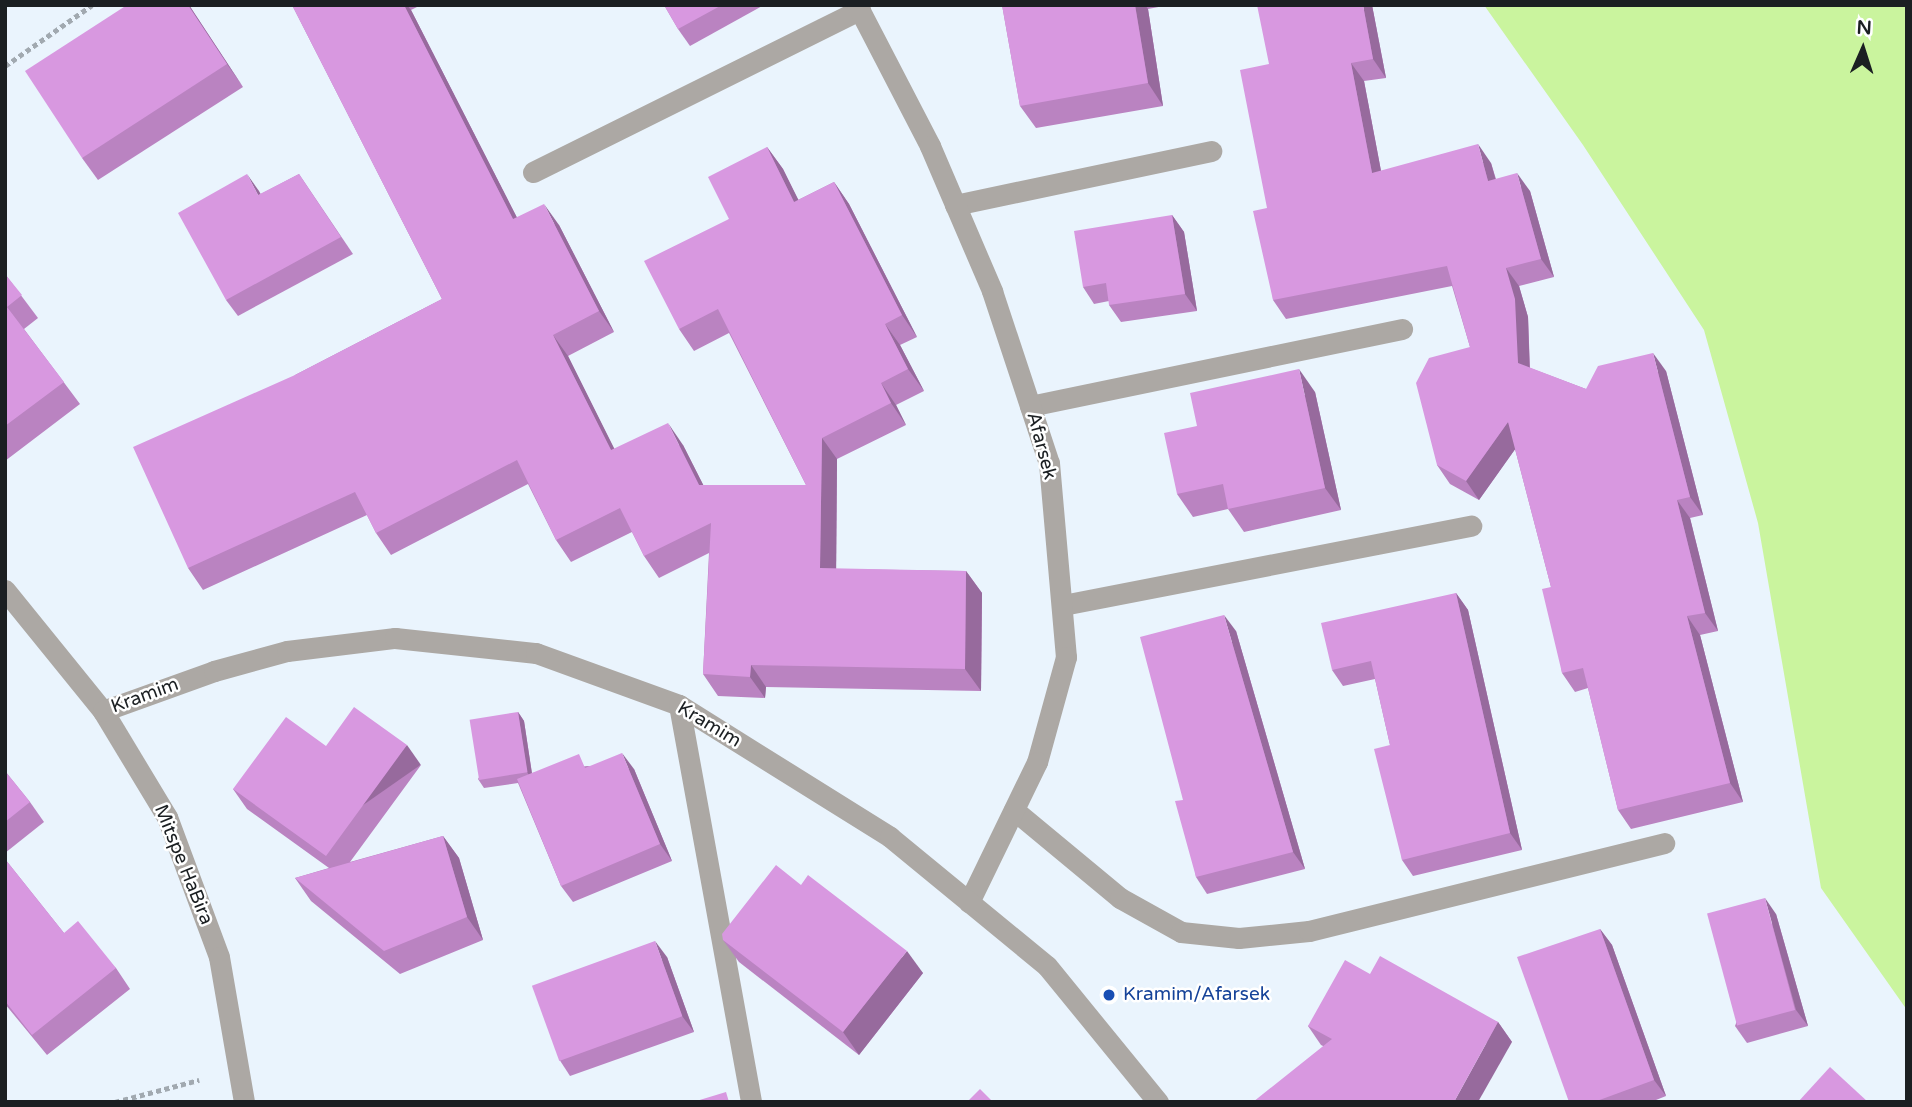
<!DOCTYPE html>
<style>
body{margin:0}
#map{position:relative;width:1912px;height:1107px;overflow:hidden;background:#eaf4fd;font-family:"Varela Round",sans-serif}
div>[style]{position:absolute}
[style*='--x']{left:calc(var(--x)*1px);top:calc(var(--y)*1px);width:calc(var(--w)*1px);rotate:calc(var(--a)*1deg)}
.green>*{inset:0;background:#caf49e}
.path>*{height:4.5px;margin-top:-2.25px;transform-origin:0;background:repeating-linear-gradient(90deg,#a1a9b0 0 5px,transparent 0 8.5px)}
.service>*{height:21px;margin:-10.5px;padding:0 10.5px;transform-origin:10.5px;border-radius:10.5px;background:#aca8a4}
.minor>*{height:21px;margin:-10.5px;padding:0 10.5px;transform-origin:10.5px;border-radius:10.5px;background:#aca8a4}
.tertiary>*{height:21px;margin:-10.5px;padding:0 10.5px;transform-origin:10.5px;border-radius:10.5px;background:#aca8a4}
.wall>*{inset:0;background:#ba83c1}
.shaded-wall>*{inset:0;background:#976a9d;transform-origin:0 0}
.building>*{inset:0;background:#d898e0;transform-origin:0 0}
.dots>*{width:19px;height:19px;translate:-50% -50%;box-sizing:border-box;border:4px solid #fff;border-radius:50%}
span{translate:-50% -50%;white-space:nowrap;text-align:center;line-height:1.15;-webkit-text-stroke:5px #fff;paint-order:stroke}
.street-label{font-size:19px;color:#1b1f22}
.transit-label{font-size:19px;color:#164399}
.left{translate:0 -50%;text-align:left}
.frame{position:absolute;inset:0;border:7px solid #1b1f22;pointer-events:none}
.north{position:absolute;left:1828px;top:14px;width:70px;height:70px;-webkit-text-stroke:5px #fff;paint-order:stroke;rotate:3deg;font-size:19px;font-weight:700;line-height:28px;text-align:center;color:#1b1f22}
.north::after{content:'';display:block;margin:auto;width:24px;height:32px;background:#1b1f22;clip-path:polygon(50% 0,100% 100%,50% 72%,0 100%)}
</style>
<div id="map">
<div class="green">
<i style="clip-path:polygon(1484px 5px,1907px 5px,1907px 1010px,1821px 888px,1758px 523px,1704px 330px,1583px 145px)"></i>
</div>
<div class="path">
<i style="--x:5;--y:66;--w:106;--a:-35"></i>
<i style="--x:115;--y:1102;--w:87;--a:-14.7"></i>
</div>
<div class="service">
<i style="--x:533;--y:172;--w:365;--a:-26.4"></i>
<i style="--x:955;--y:205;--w:262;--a:-11.9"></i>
<i style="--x:1030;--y:406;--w:380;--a:-11.7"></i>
<i style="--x:1063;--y:605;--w:416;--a:-11"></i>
<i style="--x:679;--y:705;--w:403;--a:79.7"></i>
<i style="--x:1014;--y:810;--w:138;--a:39.7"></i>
<i style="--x:1120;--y:898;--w:70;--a:29.1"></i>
<i style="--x:1181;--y:932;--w:58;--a:5.9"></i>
<i style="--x:1239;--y:938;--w:70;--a:-5.7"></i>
<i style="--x:1309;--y:931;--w:366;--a:-13.9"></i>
</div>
<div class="minor">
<i style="--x:857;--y:5;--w:159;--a:62.6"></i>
<i style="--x:930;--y:146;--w:158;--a:66.8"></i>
<i style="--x:992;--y:291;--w:181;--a:71.7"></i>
<i style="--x:1049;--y:463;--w:195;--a:85"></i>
<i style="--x:1066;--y:657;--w:109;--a:105.4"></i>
<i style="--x:1037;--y:762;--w:156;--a:115.9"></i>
</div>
<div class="tertiary">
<i style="--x:5;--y:590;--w:156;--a:51"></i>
<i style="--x:103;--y:711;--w:124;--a:58.9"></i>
<i style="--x:167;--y:817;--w:149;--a:69.6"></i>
<i style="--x:219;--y:957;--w:147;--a:80.2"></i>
<i style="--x:103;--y:711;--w:118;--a:-19.8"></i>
<i style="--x:214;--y:671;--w:76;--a:-15.3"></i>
<i style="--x:287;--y:651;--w:109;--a:-6.9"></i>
<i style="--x:395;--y:638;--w:142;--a:6.1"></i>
<i style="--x:536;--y:653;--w:152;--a:20"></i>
<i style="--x:679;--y:705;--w:249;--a:32"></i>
<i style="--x:890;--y:837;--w:203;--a:39.4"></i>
<i style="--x:1047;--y:966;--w:176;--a:50.8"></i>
</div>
<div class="wall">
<i style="clip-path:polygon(127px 5px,189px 5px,243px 87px,98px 180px,82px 158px)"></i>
<i style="clip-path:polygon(292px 5px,418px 5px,419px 6px,411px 10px,517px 218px,559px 225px,614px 332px,568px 356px,614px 449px,683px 445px,703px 485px,806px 485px,729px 333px,694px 351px,679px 329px,729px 219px,767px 147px,783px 169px,798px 200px,834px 182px,849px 204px,917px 337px,900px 345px,924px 391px,896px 405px,906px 425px,837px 459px,836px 569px,966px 571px,982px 593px,981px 691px,766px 687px,765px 698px,718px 696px,703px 674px,709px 553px,659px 578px,644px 556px,632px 532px,571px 562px,556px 540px,528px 484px,391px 555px,376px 533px,367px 515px,203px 590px,188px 568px,295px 375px,442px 299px)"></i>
<i style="clip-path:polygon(664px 5px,764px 5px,690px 46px,678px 29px)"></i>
<i style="clip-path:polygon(1002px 5px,1169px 5px,1148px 9px,1163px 106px,1036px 128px,1020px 106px)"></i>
<i style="clip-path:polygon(1372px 5px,1386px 78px,1364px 81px,1381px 171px,1491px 163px,1496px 179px,1530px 191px,1554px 277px,1519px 286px,1528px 317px,1530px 368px,1586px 389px,1666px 371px,1703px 515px,1690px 518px,1718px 631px,1700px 635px,1743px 802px,1631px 829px,1618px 810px,1588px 688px,1575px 692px,1562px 673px,1551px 587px,1515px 449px,1479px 500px,1450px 484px,1437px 465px,1470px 347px,1452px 286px,1286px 319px,1273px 300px,1267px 208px,1269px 64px)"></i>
<i style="clip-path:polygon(299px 174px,353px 254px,238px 316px,226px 300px,261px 194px)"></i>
<i style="clip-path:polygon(1172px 215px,1184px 232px,1197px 311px,1121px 322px,1109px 305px,1109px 301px,1094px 304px,1083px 287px)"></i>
<i style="clip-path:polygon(5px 274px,38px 318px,24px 329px,80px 404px,5px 461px)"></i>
<i style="clip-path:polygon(1315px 392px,1341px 510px,1244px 532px,1228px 509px,1193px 517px,1177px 494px,1197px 426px)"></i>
<i style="clip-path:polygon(1456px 593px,1468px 610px,1522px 850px,1413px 876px,1402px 860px,1390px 745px,1375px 679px,1343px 686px,1332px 670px)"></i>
<i style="clip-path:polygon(1236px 631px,1305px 869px,1207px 894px,1196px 877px,1183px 800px)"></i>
<i style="clip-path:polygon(518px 712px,524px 721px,532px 773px,587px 766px,634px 769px,672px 861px,573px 902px,561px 886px,518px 783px,484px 788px,478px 779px)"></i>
<i style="clip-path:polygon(421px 765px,350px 862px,443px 836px,459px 858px,483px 940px,400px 974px,311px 901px,295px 878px,329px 868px,247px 809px,233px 789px)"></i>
<i style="clip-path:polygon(5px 771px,30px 802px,44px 822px,5px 853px)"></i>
<i style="clip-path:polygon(5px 859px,64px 933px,116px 968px,130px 989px,47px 1055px,5px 1004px)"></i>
<i style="clip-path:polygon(801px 885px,923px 973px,859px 1055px,739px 962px,723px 940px)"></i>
<i style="clip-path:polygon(1776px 914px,1808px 1026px,1747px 1043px,1735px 1026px)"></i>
<i style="clip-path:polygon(1600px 929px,1612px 945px,1666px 1096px,1651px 1102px,1569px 1102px)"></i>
<i style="clip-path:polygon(667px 957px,694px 1032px,570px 1076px,559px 1059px)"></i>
<i style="clip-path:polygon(1370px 974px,1498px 1022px,1512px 1042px,1323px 1046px,1321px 1045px,1308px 1026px)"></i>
</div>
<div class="shaded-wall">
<i style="clip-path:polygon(188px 5px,189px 5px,243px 87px,227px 64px)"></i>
<i style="clip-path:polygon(404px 5px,407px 5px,411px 10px,529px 241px,513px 219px)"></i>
<i style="clip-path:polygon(1135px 5px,1145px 5px,1148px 9px,1163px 106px,1148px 83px)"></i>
<i style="clip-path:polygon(1363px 5px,1372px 5px,1386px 78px,1373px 59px)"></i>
<i style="clip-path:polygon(1351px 63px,1364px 81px,1385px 192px,1372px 173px)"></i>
<i style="clip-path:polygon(1478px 144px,1491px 163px,1501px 199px,1488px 181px)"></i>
<i style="clip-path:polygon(767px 147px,783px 169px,810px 223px,794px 202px)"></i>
<i style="clip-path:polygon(1517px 173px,1530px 191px,1554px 277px,1541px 259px)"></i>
<i style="clip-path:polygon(247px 174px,259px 191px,270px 211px,258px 195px)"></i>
<i style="clip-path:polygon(834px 182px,849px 204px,917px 337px,902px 315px)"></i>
<i style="clip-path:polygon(544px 204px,559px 225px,614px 332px,599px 311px)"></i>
<i style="clip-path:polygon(1172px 215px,1184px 232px,1197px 311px,1185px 294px)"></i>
<i style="clip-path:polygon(1506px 268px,1519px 286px,1528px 317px,1530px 381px,1518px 363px)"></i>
<i style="clip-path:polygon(885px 324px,900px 345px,924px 391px,908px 369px)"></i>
<i style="clip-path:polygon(553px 335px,568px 356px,626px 472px,611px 450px)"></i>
<i style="clip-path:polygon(1653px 353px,1666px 371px,1703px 515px,1690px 497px)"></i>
<i style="clip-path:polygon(1299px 369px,1315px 392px,1341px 510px,1325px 488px)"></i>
<i style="clip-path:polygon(881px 383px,896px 405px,906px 425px,891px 403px)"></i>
<i style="clip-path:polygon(1508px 422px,1521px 441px,1479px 500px,1466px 481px)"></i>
<i style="clip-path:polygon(668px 423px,683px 445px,714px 506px,699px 485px)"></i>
<i style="clip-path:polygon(822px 438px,837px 459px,836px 590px,820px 568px)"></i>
<i style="clip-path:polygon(1677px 500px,1690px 518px,1718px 631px,1705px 613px)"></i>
<i style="clip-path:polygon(966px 571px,982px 593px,981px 691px,965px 669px)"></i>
<i style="clip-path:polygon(1456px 593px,1468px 610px,1522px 850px,1510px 833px)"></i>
<i style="clip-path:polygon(1224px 615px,1236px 631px,1305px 869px,1293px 852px)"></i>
<i style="clip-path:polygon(1687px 616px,1700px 635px,1743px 802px,1730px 783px)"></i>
<i style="clip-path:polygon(751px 665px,766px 687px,765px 698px,750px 677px)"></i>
<i style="clip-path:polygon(518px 712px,524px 721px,533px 781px,527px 772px)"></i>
<i style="left:407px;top:745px;width:24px;height:137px;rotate:55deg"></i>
<i style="clip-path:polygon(622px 753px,634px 769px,672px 861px,660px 844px)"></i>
<i style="clip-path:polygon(443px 836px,459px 858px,483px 940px,467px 917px)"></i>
<i style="clip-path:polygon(1765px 898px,1776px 914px,1808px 1026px,1796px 1010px)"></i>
<i style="clip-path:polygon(1600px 929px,1612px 945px,1666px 1096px,1654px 1080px)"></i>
<i style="clip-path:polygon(655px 941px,667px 957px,694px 1032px,682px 1016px)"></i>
<i style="clip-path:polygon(907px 951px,923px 973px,859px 1055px,843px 1032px)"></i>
<i style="clip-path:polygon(1498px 1022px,1512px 1042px,1478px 1102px,1454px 1102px)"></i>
</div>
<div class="building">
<i style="clip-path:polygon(127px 5px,188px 5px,227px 64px,82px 158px,25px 71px)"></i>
<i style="clip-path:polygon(292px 5px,404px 5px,513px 219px,544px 204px,599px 311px,553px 335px,611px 450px,668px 423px,699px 485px,806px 485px,718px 309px,679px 329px,644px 261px,729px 219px,708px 177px,767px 147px,794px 202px,834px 182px,902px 315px,885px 324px,908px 369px,881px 383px,891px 403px,822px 438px,820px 568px,966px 571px,965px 669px,751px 665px,750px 677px,703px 674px,711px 523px,644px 556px,620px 508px,556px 540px,517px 460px,376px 533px,355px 492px,188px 568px,133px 447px,295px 375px,442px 299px)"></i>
<i style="clip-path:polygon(664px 5px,722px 5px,678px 29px)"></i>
<i style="clip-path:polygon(1002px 5px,1135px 5px,1148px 83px,1020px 106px)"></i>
<i style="clip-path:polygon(1257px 5px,1363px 5px,1373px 59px,1351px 63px,1372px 173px,1478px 144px,1488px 181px,1517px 173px,1541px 259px,1506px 268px,1515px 299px,1518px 363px,1586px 389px,1598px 366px,1653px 353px,1690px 497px,1677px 500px,1705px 613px,1687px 616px,1730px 783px,1618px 810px,1583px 668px,1562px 673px,1542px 589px,1551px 587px,1508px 422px,1466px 481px,1437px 465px,1416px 383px,1429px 358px,1470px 347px,1447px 266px,1273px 300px,1253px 211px,1267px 208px,1240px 70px,1269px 64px)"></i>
<i style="clip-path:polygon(247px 174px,258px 195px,299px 174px,341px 237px,226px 300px,178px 213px)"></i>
<i style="clip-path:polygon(1172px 215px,1185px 294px,1109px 305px,1106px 283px,1083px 287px,1074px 231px)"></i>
<i style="clip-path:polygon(5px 274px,22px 295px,7px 307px,64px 382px,5px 426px)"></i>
<i style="clip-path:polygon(1299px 369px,1325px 488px,1228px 509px,1223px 484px,1177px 494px,1164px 433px,1197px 426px,1190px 393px)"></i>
<i style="clip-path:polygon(1456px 593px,1510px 833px,1402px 860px,1374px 749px,1390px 745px,1371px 661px,1332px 670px,1321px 623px)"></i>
<i style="clip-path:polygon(1224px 615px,1293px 852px,1196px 877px,1175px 801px,1183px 800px,1140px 637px)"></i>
<i style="clip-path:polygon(354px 707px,407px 745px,326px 856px,233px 789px,286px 717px,326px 746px)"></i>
<i style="left:518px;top:712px;width:61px;height:49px;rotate:81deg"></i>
<i style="clip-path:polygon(622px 753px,660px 844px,561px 886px,517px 779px,579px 754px,585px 768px)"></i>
<i style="clip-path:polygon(5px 771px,30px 802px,5px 822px)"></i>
<i style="clip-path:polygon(443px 836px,467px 917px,384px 951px,295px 878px)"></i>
<i style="clip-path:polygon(5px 859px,64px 933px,78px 921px,116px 968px,32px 1035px,5px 1001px)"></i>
<i style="clip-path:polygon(776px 865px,801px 885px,808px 875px,907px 951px,843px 1032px,723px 940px,722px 934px)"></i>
<i style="left:1765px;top:898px;width:116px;height:60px;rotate:75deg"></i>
<i style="clip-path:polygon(1600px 929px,1654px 1080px,1594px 1102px,1569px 1102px,1517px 957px)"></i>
<i style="left:655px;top:941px;width:80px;height:131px;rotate:70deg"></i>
<i style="clip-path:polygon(1380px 956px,1498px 1022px,1454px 1102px,1253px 1102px,1332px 1039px,1308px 1026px,1345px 960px,1370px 974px)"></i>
<i style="clip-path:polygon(1830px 1067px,1868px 1102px,1798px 1102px)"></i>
<i style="clip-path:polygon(980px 1089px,993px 1102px,967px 1102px)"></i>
<i style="clip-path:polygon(726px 1092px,729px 1102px,693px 1102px)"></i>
</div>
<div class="dots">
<i style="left:1109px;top:995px;background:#1a4fb4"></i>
</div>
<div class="street-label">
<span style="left:1041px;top:446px;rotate:75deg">Afarsek</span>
<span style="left:145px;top:696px;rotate:-20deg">Kramim</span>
<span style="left:709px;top:725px;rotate:31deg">Kramim</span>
<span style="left:183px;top:865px;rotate:68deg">Mitspe HaBira</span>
</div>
<div class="transit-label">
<span class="left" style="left:1123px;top:995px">Kramim/Afarsek</span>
</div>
<div class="frame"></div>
<div class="north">N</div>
</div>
